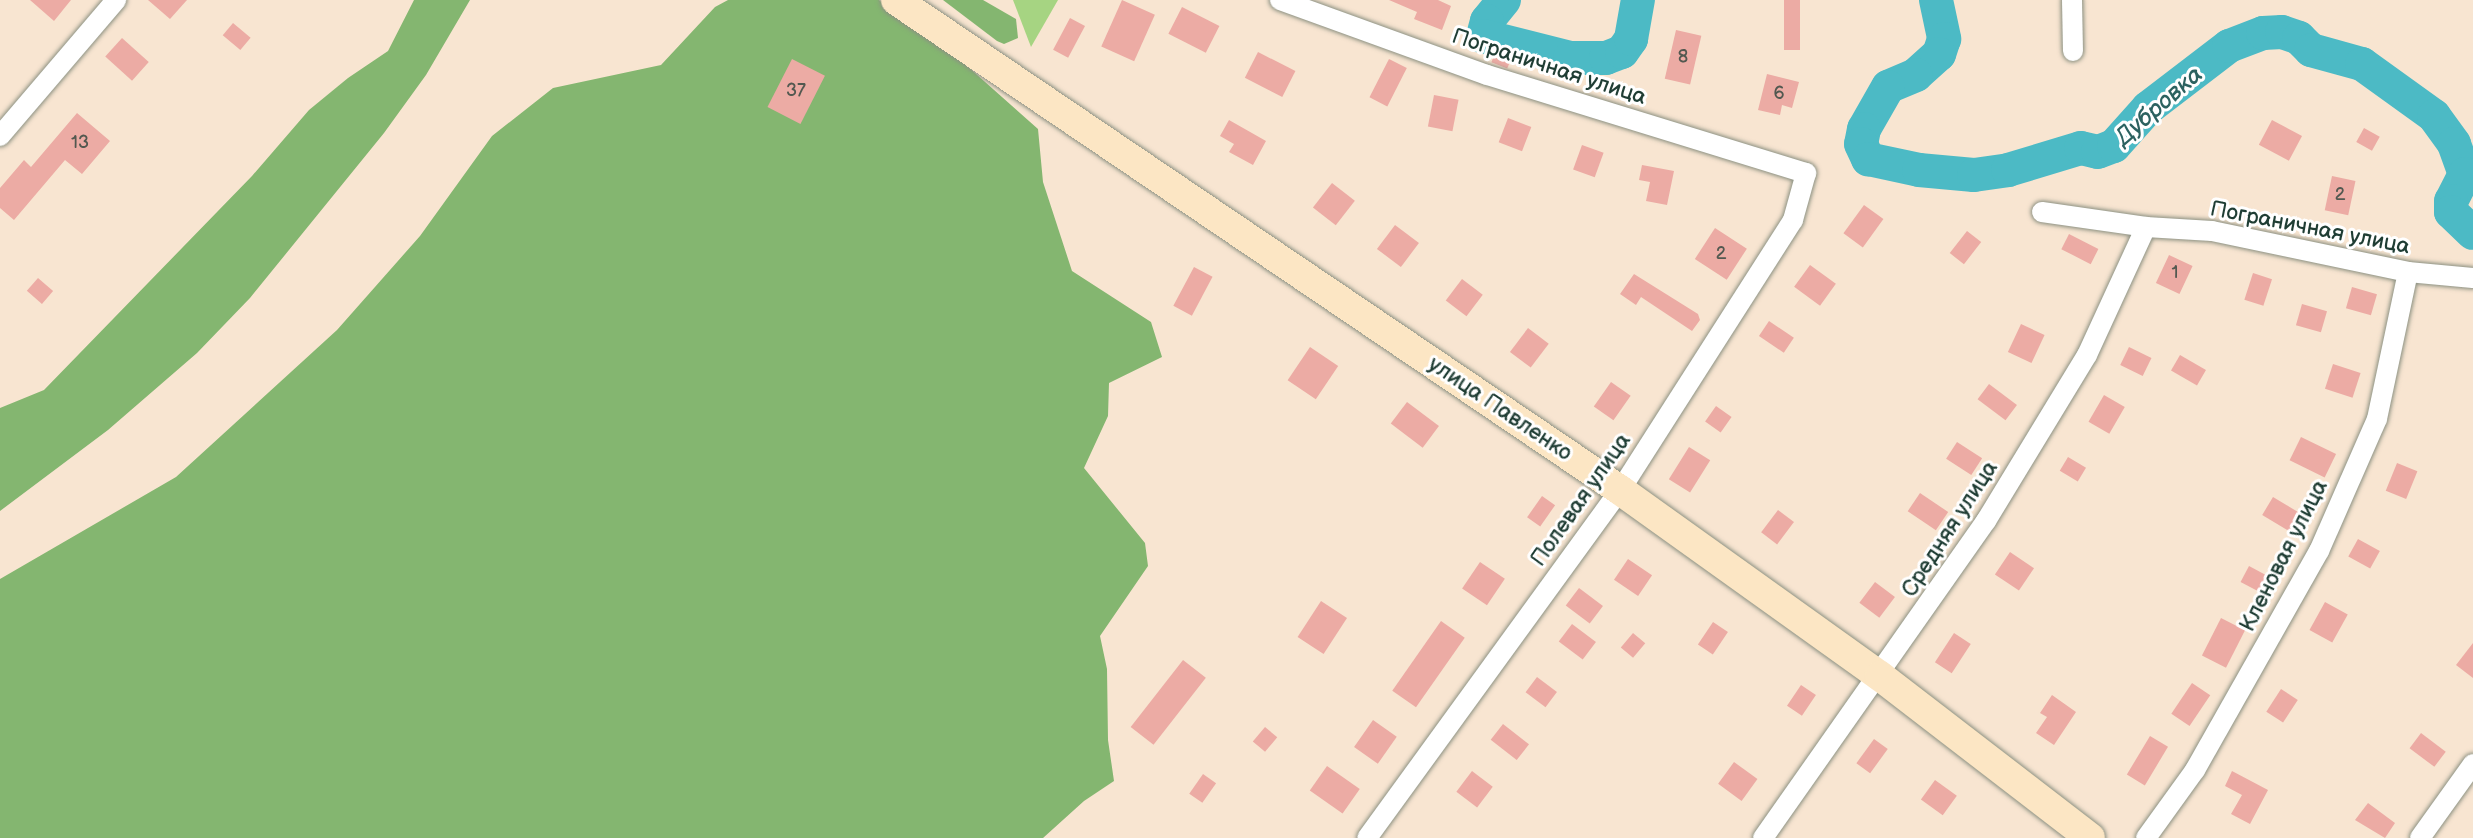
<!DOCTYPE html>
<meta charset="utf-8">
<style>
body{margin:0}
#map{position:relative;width:2473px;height:838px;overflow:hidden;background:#f8e5d1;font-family:"Balsamiq Sans",sans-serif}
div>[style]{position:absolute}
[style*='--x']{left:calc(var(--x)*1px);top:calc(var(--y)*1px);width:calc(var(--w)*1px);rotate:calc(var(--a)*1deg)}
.green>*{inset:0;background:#a6d482}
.forest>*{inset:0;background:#84b670}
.river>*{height:34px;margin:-17px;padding:0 17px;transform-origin:17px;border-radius:17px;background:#4cbac5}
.building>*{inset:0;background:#ecaba4;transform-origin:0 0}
.roads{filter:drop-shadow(0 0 2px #8c9182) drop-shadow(0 0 2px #8c9182)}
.street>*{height:20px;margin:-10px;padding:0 10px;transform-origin:10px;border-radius:10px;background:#fff}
.secondary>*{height:30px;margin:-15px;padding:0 15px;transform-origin:15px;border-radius:15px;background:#fce6c4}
span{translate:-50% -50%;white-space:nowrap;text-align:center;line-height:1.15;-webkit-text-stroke:6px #fff;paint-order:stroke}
.number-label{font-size:18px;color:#525850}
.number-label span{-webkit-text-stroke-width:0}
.street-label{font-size:22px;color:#1f3d34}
.water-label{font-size:24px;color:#2c6260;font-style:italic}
</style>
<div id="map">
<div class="green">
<i style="clip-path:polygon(1013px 0,1058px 0,1031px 47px)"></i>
</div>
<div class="forest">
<i style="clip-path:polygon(414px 0,470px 0,426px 75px,384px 133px,250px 298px,197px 353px,108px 430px,0 511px,0 408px,44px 390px,252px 176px,309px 110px,348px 78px,388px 51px)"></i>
<i style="clip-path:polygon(728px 0,879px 0,957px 57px,1038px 129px,1043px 182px,1072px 271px,1151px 322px,1162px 357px,1109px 383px,1108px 416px,1084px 468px,1145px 543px,1148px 566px,1100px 636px,1107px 669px,1108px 740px,1114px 781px,1084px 801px,1043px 838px,0 838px,0 579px,176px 477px,337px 330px,420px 236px,492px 136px,553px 88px,661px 65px,715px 7px)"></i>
<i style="clip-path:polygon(943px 0,983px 0,1016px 19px,1018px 38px,1004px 44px,997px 41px)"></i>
</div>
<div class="river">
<i style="--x:1504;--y:0;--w:27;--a:129"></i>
<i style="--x:1487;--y:21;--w:16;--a:105"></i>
<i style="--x:1483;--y:36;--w:90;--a:14.2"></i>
<i style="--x:1570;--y:58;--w:36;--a:0"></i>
<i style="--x:1606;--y:58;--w:17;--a:-21"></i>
<i style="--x:1622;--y:52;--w:16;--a:-55"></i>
<i style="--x:1631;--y:39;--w:40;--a:-80"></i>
<i style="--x:1936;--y:0;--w:40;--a:78"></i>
<i style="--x:1944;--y:39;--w:16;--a:108"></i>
<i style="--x:1939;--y:54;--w:31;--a:138"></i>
<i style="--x:1916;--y:75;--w:30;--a:157"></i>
<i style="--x:1888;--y:87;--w:48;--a:119.7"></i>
<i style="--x:1864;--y:129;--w:15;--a:101"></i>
<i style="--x:1861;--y:144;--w:17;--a:65"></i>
<i style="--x:1868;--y:159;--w:52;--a:12.2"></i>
<i style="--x:1919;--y:170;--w:55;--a:5.2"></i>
<i style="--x:1974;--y:175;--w:34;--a:-8"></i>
<i style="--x:2008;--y:170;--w:76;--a:-16.8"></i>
<i style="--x:2081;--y:148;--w:17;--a:13"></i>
<i style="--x:2098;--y:152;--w:17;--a:-21"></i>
<i style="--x:2114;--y:146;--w:51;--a:-48.2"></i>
<i style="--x:2148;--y:108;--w:102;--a:-37.4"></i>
<i style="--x:2229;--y:46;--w:36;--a:-21"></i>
<i style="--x:2263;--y:33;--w:19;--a:-3"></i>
<i style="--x:2282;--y:32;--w:18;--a:19"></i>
<i style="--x:2299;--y:38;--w:17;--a:45"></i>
<i style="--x:2311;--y:50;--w:53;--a:15.4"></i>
<i style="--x:2362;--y:64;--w:89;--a:35.8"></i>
<i style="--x:2434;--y:116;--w:34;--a:54"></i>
<i style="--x:2454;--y:144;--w:32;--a:70"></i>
<i style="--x:2465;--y:174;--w:30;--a:117"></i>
<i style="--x:2451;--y:201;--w:11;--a:90"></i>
<i style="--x:2451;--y:212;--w:30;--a:44"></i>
</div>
<div class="building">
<i style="clip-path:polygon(30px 0,71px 0,54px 21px)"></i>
<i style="clip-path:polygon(148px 0,187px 0,170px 19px)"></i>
<i style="left:1122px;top:0;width:36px;height:51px;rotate:24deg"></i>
<i style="clip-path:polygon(1389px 0,1438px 0,1451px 6px,1442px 30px,1414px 19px,1417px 12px)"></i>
<i style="left:1784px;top:0;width:16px;height:50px"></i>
<i style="left:1182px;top:7px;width:42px;height:30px;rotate:27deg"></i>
<i style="left:1070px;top:18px;width:17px;height:36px;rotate:28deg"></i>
<i style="left:233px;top:23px;width:23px;height:16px;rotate:40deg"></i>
<i style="left:1676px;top:30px;width:26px;height:50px;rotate:13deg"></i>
<i style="left:122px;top:38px;width:36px;height:25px;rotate:42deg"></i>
<i style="left:1258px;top:52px;width:42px;height:29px;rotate:27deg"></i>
<i style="left:1495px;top:53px;width:17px;height:10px;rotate:21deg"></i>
<i style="left:792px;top:59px;width:37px;height:54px;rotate:27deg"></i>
<i style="left:1389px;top:59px;width:20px;height:43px;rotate:27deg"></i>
<i style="clip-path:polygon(1767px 74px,1799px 82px,1792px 108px,1782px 105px,1780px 115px,1758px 110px)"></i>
<i style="left:1434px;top:95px;width:25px;height:32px;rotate:11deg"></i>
<i style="clip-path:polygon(77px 113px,110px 141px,82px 174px,65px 160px,14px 220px,0 208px,0 188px,24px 160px,31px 167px)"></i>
<i style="left:1508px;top:118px;width:25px;height:26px;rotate:21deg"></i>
<i style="clip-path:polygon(1229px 120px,1266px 141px,1253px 165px,1229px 152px,1234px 144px,1220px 136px)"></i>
<i style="left:2272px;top:120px;width:34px;height:28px;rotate:28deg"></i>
<i style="left:2364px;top:128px;width:18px;height:16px;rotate:29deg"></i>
<i style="left:1582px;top:145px;width:23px;height:26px;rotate:20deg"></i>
<i style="clip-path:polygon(1642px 165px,1674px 171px,1667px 205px,1646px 201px,1650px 182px,1639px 180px)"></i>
<i style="left:2332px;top:176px;width:24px;height:35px;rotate:12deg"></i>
<i style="left:1332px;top:183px;width:29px;height:31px;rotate:38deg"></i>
<i style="left:1864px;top:205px;width:24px;height:35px;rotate:36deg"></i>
<i style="left:1395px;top:225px;width:30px;height:30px;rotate:37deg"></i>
<i style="left:1715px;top:228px;width:38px;height:37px;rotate:33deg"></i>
<i style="left:1967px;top:231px;width:18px;height:28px;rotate:38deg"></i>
<i style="left:2069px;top:234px;width:33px;height:17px;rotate:27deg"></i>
<i style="left:2169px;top:255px;width:26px;height:31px;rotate:25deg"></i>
<i style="left:1810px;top:265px;width:32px;height:27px;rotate:36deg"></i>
<i style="left:1194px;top:267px;width:21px;height:44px;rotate:28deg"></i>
<i style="left:2253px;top:273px;width:20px;height:28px;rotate:18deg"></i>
<i style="clip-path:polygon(1634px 274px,1698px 314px,1700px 320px,1692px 331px,1641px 297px,1636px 305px,1620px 294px)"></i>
<i style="left:38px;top:278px;width:20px;height:17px;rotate:41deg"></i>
<i style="left:1462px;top:279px;width:26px;height:27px;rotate:37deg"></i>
<i style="left:2352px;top:287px;width:26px;height:22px;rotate:16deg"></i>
<i style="left:2302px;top:304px;width:26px;height:22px;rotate:16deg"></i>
<i style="left:1769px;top:321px;width:30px;height:18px;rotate:34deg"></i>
<i style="left:2021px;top:324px;width:26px;height:31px;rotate:25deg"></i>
<i style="left:1528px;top:328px;width:26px;height:30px;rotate:37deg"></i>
<i style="left:1310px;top:347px;width:34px;height:40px;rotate:34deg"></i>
<i style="left:2129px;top:347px;width:25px;height:20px;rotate:26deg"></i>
<i style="left:2180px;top:355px;width:30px;height:18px;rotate:30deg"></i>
<i style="left:2333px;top:364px;width:29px;height:26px;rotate:18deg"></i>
<i style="left:1611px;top:382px;width:24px;height:30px;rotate:35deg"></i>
<i style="left:1989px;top:384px;width:35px;height:19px;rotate:37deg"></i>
<i style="left:2104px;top:395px;width:24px;height:31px;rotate:30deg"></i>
<i style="left:1407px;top:402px;width:40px;height:27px;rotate:37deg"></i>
<i style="left:1716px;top:406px;width:19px;height:19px;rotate:35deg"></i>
<i style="left:2301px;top:437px;width:39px;height:26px;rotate:26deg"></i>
<i style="left:1957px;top:442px;width:30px;height:20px;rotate:33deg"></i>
<i style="left:1689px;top:447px;width:25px;height:38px;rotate:32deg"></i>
<i style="left:2068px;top:457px;width:21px;height:16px;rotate:31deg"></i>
<i style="left:2397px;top:463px;width:22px;height:30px;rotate:22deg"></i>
<i style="left:1920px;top:493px;width:34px;height:22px;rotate:34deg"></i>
<i style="left:1542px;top:496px;width:16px;height:26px;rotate:35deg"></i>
<i style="left:2273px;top:497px;width:37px;height:21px;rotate:31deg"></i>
<i style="left:1778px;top:510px;width:20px;height:28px;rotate:37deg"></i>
<i style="left:2358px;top:539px;width:25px;height:20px;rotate:29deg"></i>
<i style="left:2010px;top:552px;width:29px;height:27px;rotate:34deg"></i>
<i style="left:1628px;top:559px;width:29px;height:25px;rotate:34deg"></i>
<i style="left:1480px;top:562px;width:30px;height:32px;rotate:34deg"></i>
<i style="left:2249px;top:566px;width:27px;height:18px;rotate:28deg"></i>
<i style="left:1875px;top:582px;width:25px;height:26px;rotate:37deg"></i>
<i style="left:1579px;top:588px;width:30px;height:22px;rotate:37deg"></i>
<i style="left:1321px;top:601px;width:31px;height:43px;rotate:33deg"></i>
<i style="left:2325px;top:602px;width:26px;height:32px;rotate:29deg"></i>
<i style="left:2221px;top:618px;width:27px;height:42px;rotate:27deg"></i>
<i style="left:1441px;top:621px;width:29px;height:85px;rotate:35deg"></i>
<i style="left:1713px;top:622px;width:18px;height:27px;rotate:34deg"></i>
<i style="left:1572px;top:624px;width:30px;height:22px;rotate:37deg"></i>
<i style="left:1633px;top:633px;width:16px;height:19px;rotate:40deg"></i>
<i style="left:1954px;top:633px;width:20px;height:35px;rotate:33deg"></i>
<i style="clip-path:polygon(2473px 643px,2473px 678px,2456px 665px)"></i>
<i style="left:1183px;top:660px;width:29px;height:85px;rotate:38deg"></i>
<i style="left:1537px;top:677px;width:25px;height:19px;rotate:37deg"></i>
<i style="left:2192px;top:683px;width:22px;height:37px;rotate:34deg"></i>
<i style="left:1801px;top:685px;width:18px;height:25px;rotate:34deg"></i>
<i style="left:2281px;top:689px;width:20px;height:27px;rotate:33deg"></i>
<i style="clip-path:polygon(2052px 695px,2076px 712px,2054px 745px,2036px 733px,2047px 717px,2040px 713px)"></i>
<i style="left:1373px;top:720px;width:29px;height:33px;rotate:35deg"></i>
<i style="left:1503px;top:724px;width:33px;height:20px;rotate:38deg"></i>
<i style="left:1265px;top:727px;width:16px;height:19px;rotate:40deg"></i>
<i style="left:2421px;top:733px;width:31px;height:19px;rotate:37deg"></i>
<i style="left:2150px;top:736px;width:21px;height:45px;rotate:31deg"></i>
<i style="left:1874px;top:739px;width:17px;height:30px;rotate:36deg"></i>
<i style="left:1734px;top:762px;width:29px;height:27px;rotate:36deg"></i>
<i style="left:1327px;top:766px;width:40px;height:30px;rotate:35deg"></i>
<i style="left:1472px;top:771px;width:26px;height:26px;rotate:37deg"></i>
<i style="clip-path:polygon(2232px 771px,2268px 790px,2250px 824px,2231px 814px,2242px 795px,2225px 786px)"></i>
<i style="left:1203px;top:774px;width:16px;height:24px;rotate:35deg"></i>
<i style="left:1935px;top:780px;width:27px;height:24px;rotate:36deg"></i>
<i style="clip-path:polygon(2368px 803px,2395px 823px,2385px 838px,2355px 820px)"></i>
</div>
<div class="roads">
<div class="street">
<i style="--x:1280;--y:0;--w:220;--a:19.9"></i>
<i style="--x:1487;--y:75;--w:334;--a:17.1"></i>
<i style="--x:1806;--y:173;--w:49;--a:105.5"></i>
<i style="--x:1793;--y:220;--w:321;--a:122.6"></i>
<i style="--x:1620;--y:490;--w:430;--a:126"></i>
<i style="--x:2072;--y:0;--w:51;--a:88.9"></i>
<i style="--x:0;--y:136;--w:179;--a:-49.5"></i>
<i style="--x:2042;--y:212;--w:105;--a:8.2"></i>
<i style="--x:2146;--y:227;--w:66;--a:3.5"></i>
<i style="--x:2212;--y:231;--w:200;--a:11.8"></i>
<i style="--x:2408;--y:272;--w:65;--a:5.3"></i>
<i style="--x:1763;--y:838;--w:388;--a:-54.9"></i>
<i style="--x:1986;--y:521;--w:194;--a:-58.7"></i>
<i style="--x:2087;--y:355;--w:141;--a:-65.3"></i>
<i style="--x:2146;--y:838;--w:84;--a:-54.2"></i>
<i style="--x:2195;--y:770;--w:252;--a:-60.5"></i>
<i style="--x:2319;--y:551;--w:144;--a:-66.3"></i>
<i style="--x:2377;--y:419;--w:150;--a:-78.1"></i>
<i style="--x:2420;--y:838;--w:91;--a:-54.4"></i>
</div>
<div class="secondary">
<i style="--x:896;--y:0;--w:874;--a:34.09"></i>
<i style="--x:1620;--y:490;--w:320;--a:35.6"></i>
<i style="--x:1880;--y:676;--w:265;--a:37.6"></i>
</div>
</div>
<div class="number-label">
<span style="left:1683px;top:57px">8</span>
<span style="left:796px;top:91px">37</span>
<span style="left:1779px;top:94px">6</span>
<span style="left:80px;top:143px">13</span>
<span style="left:2340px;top:195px">2</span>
<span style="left:1721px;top:254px">2</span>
<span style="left:2175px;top:273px">1</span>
</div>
<div class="street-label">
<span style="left:1549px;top:67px;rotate:18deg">Пограничная улица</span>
<span style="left:2310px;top:228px;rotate:11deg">Пограничная улица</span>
<span style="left:1500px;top:409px;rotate:34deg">улица Павленко</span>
<span style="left:1581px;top:500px;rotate:-55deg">Полевая улица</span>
<span style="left:1950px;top:529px;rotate:-57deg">Средняя улица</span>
<span style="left:2284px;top:556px;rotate:-63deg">Кленовая улица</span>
</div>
<div class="water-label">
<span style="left:2159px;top:106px;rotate:-41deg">Дубровка</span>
</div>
</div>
